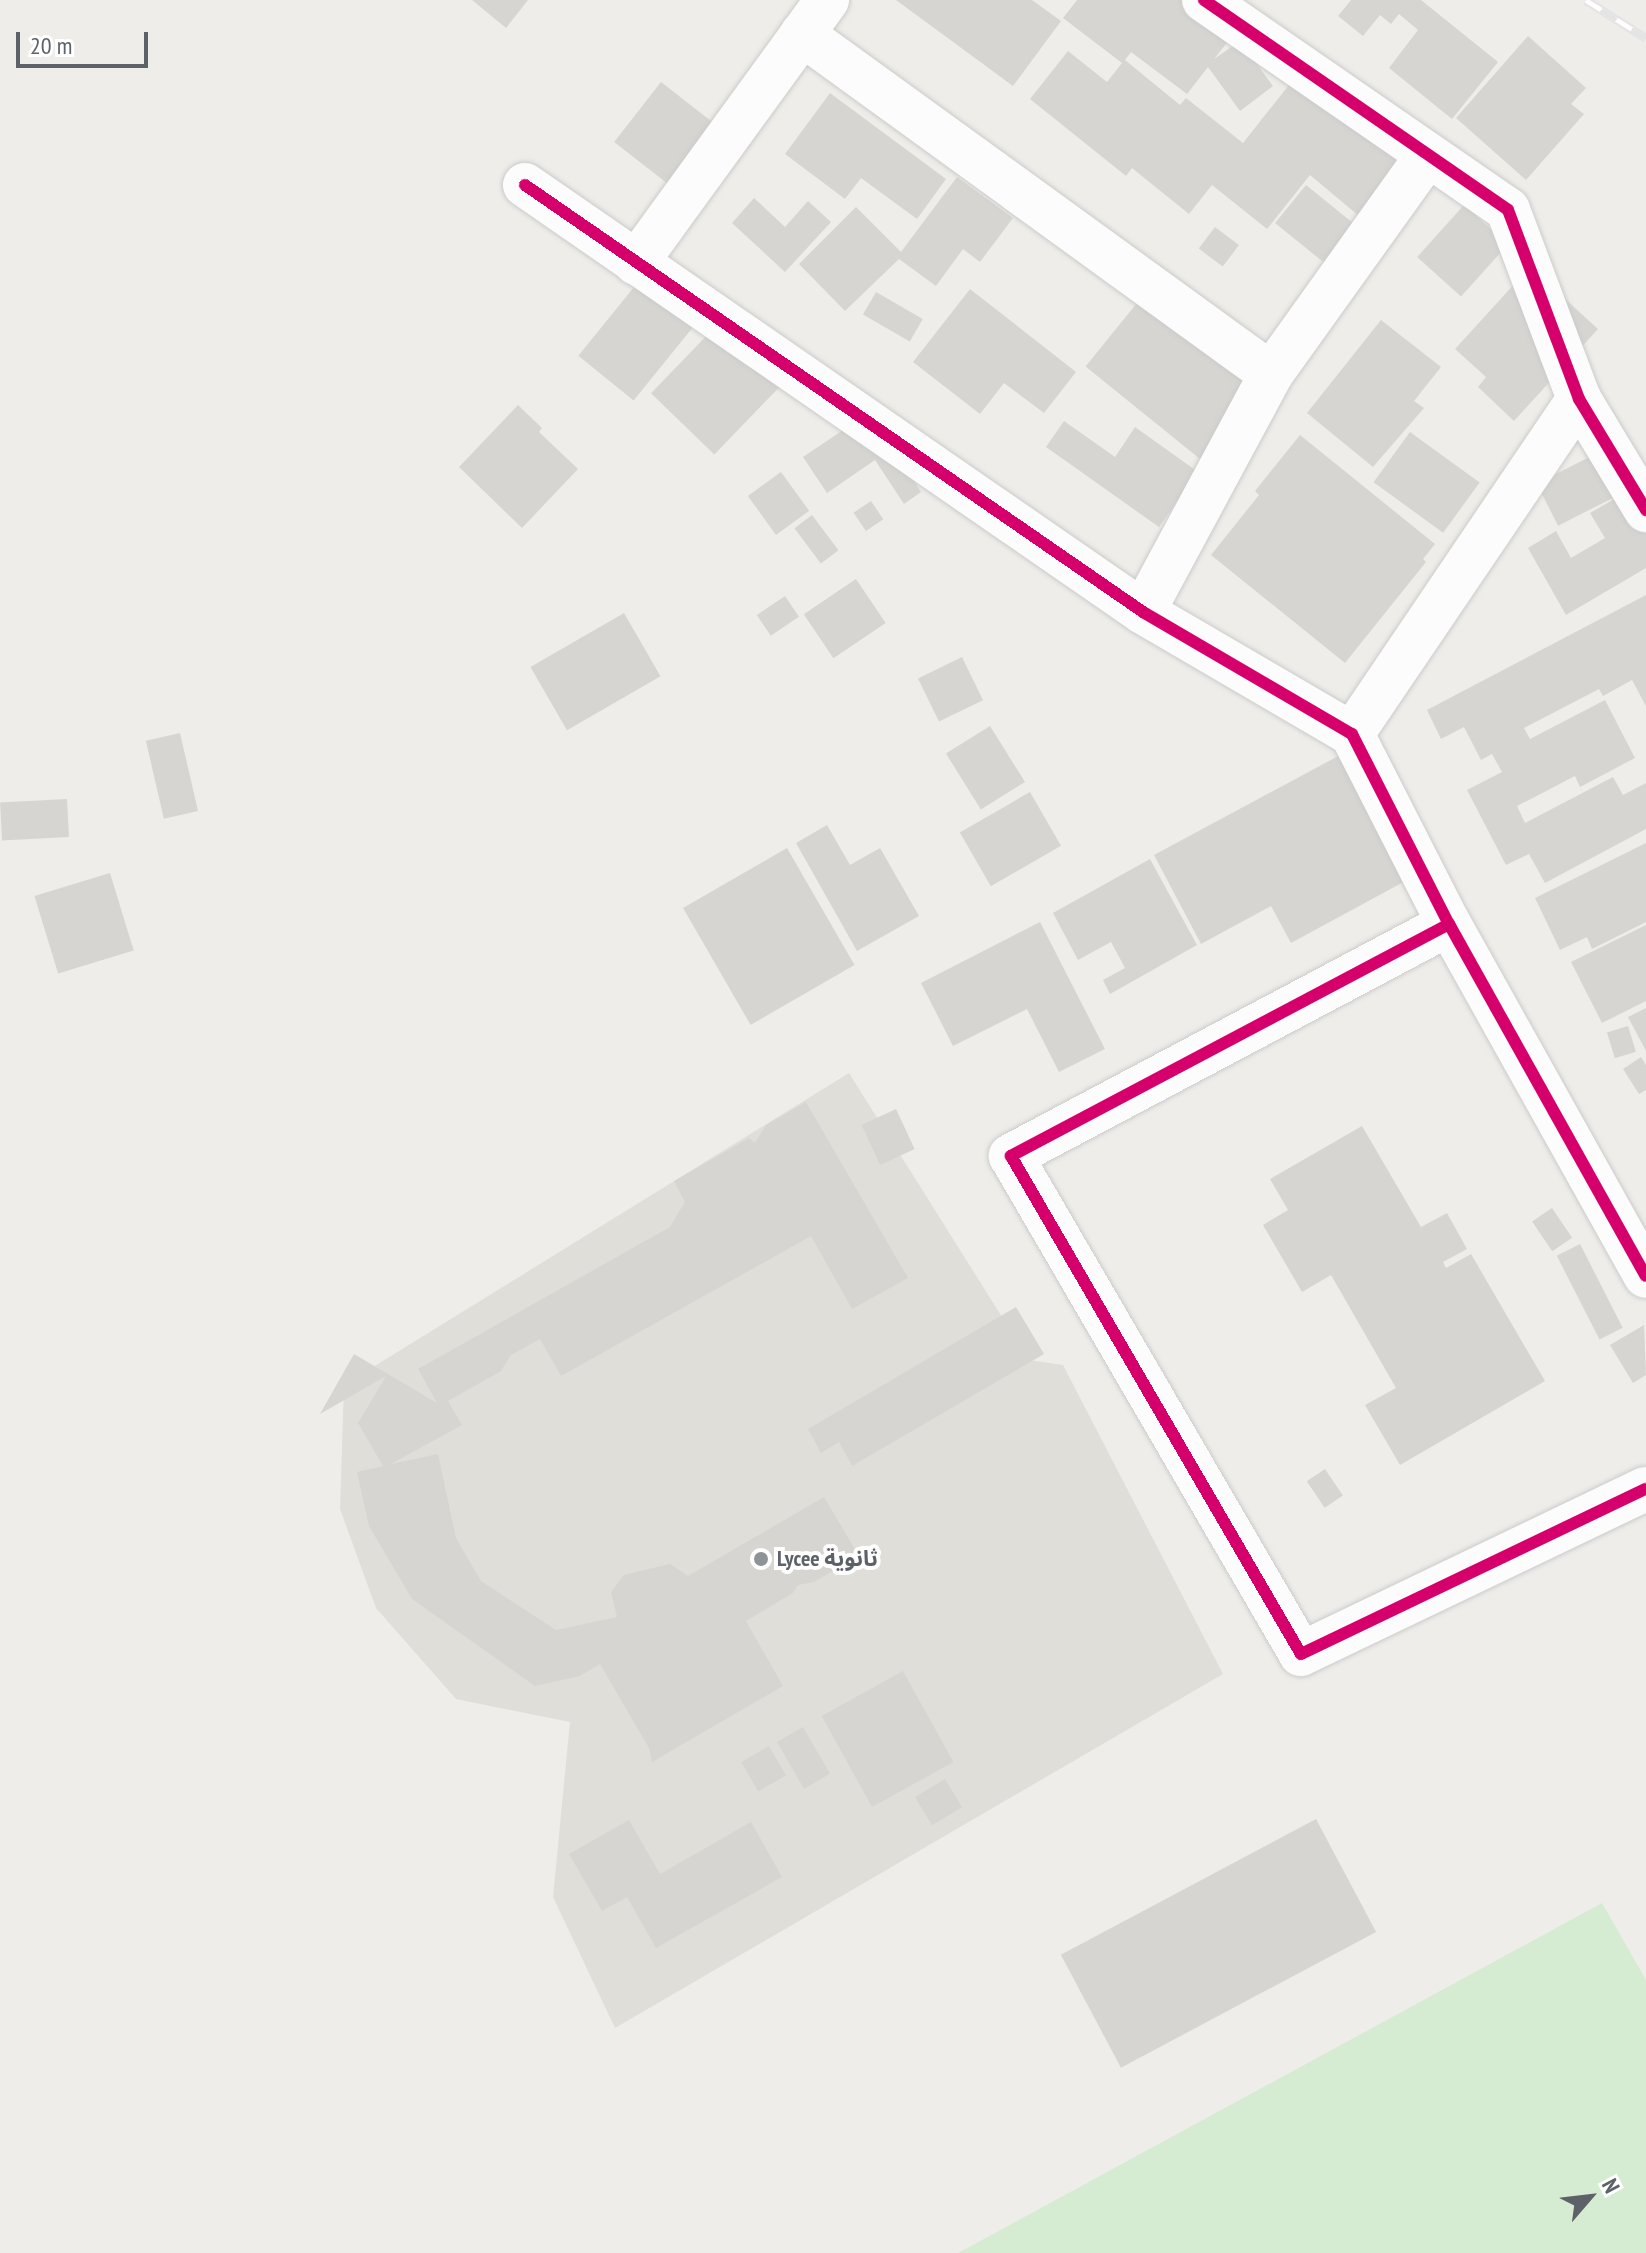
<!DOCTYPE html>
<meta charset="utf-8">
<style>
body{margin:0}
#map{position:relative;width:1646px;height:2253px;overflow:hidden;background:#eeede9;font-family:"PT Sans Narrow","Noto Sans Arabic",sans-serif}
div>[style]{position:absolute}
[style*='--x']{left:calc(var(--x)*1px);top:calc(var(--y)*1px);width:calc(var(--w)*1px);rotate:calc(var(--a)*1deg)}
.education>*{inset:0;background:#e0ded8}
.green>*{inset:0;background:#d6ecd2}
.building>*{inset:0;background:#d6d5d2;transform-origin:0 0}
.roads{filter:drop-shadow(0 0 2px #cbcbcb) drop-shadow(0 0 2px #cbcbcb)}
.minor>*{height:44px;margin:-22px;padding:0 22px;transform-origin:22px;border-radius:22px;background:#fcfcfc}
.rail>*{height:9px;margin-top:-4.5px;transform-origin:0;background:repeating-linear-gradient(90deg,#fff 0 18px,#e3e4e3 0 36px);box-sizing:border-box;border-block:2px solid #e3e4e3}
.cycleway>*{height:12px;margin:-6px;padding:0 6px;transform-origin:6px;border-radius:6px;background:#d6006c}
.dots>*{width:22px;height:22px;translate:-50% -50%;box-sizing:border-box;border:4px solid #fff;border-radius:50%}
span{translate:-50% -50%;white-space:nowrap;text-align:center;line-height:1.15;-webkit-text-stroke:8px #fff;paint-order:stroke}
.poi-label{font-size:22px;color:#5d6268;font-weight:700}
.left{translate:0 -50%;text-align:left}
.north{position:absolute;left:1550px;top:2157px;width:80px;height:80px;-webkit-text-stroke:6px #fff;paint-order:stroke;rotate:62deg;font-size:22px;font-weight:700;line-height:32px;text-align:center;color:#5d6268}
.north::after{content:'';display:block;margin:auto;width:28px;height:36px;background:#5d6268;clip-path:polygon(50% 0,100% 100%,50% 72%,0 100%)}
.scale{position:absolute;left:16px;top:32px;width:132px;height:36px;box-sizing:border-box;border:4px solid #5d6268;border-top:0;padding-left:10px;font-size:24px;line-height:28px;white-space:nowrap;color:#5d6268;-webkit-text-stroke:6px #fff;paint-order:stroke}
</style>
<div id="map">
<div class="education">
<i style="clip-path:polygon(849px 1073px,1029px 1360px,1063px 1365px,1223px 1674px,615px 2028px,553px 1897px,570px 1722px,456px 1699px,376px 1608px,340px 1509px,344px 1385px)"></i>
</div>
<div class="green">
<i style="clip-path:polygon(1602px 1903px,1646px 1980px,1646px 2253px,958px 2253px)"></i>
</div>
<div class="building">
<i style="clip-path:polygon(472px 0,528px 0,506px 28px)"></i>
<i style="clip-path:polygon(896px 0,1032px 0,1061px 21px,1013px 86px)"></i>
<i style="clip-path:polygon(1077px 0,1187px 0,1233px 35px,1214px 59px,1240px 41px,1273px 86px,1240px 111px,1208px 67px,1187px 94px,1131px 52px,1125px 60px,1180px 105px,1186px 98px,1243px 143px,1300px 71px,1419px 166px,1371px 226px,1310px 175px,1267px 229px,1212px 185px,1189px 214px,1132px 168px,1126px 176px,1030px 99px,1068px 51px,1107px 82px,1122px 63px,1063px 18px)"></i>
<i style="clip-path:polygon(1351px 0,1421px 0,1498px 62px,1452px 119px,1389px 68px,1418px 30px,1399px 14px,1391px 24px,1380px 15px,1363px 36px,1338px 16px)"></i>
<i style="clip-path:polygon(1528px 36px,1586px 88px,1571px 104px,1584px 114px,1526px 180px,1456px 118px)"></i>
<i style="left:661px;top:82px;width:83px;height:76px;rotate:38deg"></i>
<i style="clip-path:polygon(830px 93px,946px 179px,917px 219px,861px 178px,845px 199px,785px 154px)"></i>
<i style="clip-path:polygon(957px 177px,1013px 218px,980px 262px,963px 249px,936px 286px,899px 259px,845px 311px,799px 264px,856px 207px,901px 252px)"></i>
<i style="left:1306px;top:185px;width:85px;height:49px;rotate:39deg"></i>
<i style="clip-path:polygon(754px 198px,785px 227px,808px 201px,831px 222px,785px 272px,732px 223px)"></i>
<i style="left:1464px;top:205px;width:59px;height:70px;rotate:42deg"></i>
<i style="left:1215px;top:227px;width:30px;height:27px;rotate:37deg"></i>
<i style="clip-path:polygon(1530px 267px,1598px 329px,1514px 421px,1478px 387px,1486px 377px,1455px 349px)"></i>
<i style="left:647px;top:271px;width:71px;height:109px;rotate:39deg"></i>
<i style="clip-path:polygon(970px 289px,1076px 372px,1044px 413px,1004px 383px,980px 414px,913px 362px)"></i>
<i style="left:876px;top:292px;width:54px;height:26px;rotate:30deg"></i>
<i style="left:1141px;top:298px;width:156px;height:88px;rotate:39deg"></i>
<i style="clip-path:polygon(1381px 320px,1441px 367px,1414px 401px,1424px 408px,1373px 467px,1307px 413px)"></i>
<i style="left:717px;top:325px;width:88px;height:95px;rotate:44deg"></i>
<i style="clip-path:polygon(518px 405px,542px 428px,539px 432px,578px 469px,522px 528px,459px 467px)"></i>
<i style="clip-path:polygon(870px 412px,921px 492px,904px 504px,875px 460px,827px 493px,803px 457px)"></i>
<i style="clip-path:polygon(1064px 421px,1115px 457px,1135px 427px,1198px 472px,1159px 527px,1046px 447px)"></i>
<i style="left:1410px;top:432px;width:86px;height:62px;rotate:36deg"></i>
<i style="clip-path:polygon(1300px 435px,1435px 544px,1423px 559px,1426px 562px,1345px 663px,1211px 555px,1259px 495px,1255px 491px)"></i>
<i style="left:1617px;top:443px;width:47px;height:90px;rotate:63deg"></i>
<i style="left:781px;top:472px;width:48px;height:41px;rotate:54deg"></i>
<i style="clip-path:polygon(1632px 489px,1646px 514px,1646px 568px,1566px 615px,1528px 548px,1556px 531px,1571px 558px,1605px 538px,1590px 513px)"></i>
<i style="left:871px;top:501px;width:22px;height:21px;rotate:56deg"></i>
<i style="left:812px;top:515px;width:44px;height:22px;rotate:53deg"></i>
<i style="left:856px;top:579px;width:53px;height:63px;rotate:56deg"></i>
<i style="clip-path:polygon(1646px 595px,1646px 706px,1632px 680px,1603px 696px,1599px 689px,1524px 728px,1530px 739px,1605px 700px,1635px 758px,1580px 787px,1575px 776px,1517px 806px,1525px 823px,1613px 777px,1623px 795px,1646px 783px,1646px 829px,1545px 883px,1529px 854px,1506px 865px,1467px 790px,1502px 772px,1492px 754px,1481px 760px,1464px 727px,1441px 739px,1427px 710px)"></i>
<i style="left:785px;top:596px;width:25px;height:34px;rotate:56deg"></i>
<i style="left:624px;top:613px;width:73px;height:108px;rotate:60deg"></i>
<i style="left:962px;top:657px;width:48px;height:49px;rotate:64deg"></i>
<i style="left:990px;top:726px;width:66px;height:52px;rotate:58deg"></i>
<i style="left:180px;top:733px;width:80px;height:35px;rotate:77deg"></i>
<i style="clip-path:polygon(1342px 754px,1409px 879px,1291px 943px,1271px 906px,1201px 944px,1154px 855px)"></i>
<i style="left:1030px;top:792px;width:62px;height:81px;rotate:60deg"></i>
<i style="left:67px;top:799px;width:38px;height:67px;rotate:87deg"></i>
<i style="clip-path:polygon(827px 825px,850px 865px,880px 848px,919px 916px,857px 951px,796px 843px)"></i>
<i style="clip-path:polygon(1646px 843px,1646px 922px,1592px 949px,1587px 937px,1560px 950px,1535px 898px)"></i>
<i style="left:787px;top:848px;width:135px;height:120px;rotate:60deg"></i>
<i style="clip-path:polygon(1150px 859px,1197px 945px,1110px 994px,1103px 980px,1125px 968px,1111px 942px,1078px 960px,1053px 913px)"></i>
<i style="left:110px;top:873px;width:81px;height:79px;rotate:73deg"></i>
<i style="clip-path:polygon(1040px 922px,1105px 1049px,1059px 1072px,1027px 1009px,953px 1046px,921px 983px)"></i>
<i style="clip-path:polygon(1646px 925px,1646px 1001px,1602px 1023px,1571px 962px)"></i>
<i style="clip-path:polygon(1646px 1008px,1646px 1051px,1628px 1017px)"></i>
<i style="left:1628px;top:1026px;width:27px;height:22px;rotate:73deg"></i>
<i style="clip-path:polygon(1641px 1057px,1646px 1065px,1646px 1090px,1639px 1094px,1623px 1069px)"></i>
<i style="clip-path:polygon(806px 1102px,908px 1278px,852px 1309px,811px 1236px,561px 1376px,540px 1339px,511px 1355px,501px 1371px,448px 1401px,462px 1425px,391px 1464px,438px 1454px,456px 1538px,481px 1581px,556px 1630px,617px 1617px,611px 1592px,624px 1575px,670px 1564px,688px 1576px,824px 1497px,859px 1556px,814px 1582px,798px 1585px,793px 1593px,746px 1621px,783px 1686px,652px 1762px,649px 1748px,600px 1664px,580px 1676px,535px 1686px,412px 1599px,369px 1526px,357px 1472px,383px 1466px,358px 1423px,386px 1376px,320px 1414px,354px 1354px,437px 1403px,418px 1369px,670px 1227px,685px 1202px,674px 1181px,749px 1138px,755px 1143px,766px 1125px)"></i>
<i style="left:896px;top:1109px;width:44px;height:38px;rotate:65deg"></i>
<i style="clip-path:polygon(1362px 1126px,1421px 1227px,1447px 1213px,1467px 1249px,1443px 1262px,1446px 1268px,1471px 1254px,1545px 1381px,1400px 1465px,1365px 1405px,1396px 1388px,1331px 1275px,1302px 1292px,1263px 1225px,1288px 1210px,1270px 1179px)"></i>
<i style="left:1552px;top:1208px;width:36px;height:24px;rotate:56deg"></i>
<i style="left:1580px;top:1244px;width:94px;height:26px;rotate:63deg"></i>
<i style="clip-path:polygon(1016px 1307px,1044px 1354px,852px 1466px,839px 1442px,821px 1453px,808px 1429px)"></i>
<i style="clip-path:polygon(1644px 1325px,1646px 1375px,1633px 1383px,1610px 1345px)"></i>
<i style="left:1325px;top:1469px;width:32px;height:22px;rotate:56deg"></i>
<i style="left:903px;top:1671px;width:104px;height:93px;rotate:61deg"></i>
<i style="left:803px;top:1727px;width:54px;height:30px;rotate:60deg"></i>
<i style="left:769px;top:1746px;width:34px;height:32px;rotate:60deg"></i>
<i style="left:945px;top:1779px;width:33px;height:35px;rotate:59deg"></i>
<i style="left:1316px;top:1819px;width:128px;height:289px;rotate:62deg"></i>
<i style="clip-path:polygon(629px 1820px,660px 1874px,751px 1822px,782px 1877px,656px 1948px,627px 1897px,602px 1911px,569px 1854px)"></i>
</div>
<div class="roads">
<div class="minor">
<i style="--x:1204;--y:0;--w:369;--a:34.6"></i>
<i style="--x:1508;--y:210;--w:202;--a:69.4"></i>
<i style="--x:1579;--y:399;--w:130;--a:58.9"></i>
<i style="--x:802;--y:34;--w:579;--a:35.94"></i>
<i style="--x:525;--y:185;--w:751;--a:34.64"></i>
<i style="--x:1143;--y:612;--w:242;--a:30.3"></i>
<i style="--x:1352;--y:734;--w:213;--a:63"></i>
<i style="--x:1449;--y:924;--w:403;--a:60.8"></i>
<i style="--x:636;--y:263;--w:325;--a:-54"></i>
<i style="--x:1143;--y:612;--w:270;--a:-61.7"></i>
<i style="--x:1271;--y:374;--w:269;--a:-54.4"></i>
<i style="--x:1352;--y:734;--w:405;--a:-55.9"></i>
<i style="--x:1449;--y:924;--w:496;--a:152.1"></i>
<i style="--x:1011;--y:1156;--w:576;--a:59.79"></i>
<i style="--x:1301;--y:1654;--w:382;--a:-25.6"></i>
</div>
</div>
<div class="rail">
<i style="--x:1586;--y:0;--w:71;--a:32.3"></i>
</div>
<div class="cycleway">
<i style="--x:1204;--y:0;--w:369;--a:34.6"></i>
<i style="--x:1508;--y:210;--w:202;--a:69.4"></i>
<i style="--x:1579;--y:399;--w:130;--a:58.9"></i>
<i style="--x:525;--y:185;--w:751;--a:34.64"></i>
<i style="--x:1143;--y:612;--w:242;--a:30.3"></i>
<i style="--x:1352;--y:734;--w:213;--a:63"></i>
<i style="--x:1449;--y:924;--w:403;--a:60.8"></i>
<i style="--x:1449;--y:924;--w:496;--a:152.1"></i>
<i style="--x:1011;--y:1156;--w:576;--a:59.79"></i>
<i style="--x:1301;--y:1654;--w:382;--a:-25.6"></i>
</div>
<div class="dots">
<i style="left:761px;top:1559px;background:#909395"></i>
</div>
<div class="poi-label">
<span class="left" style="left:777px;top:1559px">Lycee ثانوية</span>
</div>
<div class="north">N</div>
<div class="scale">20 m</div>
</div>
